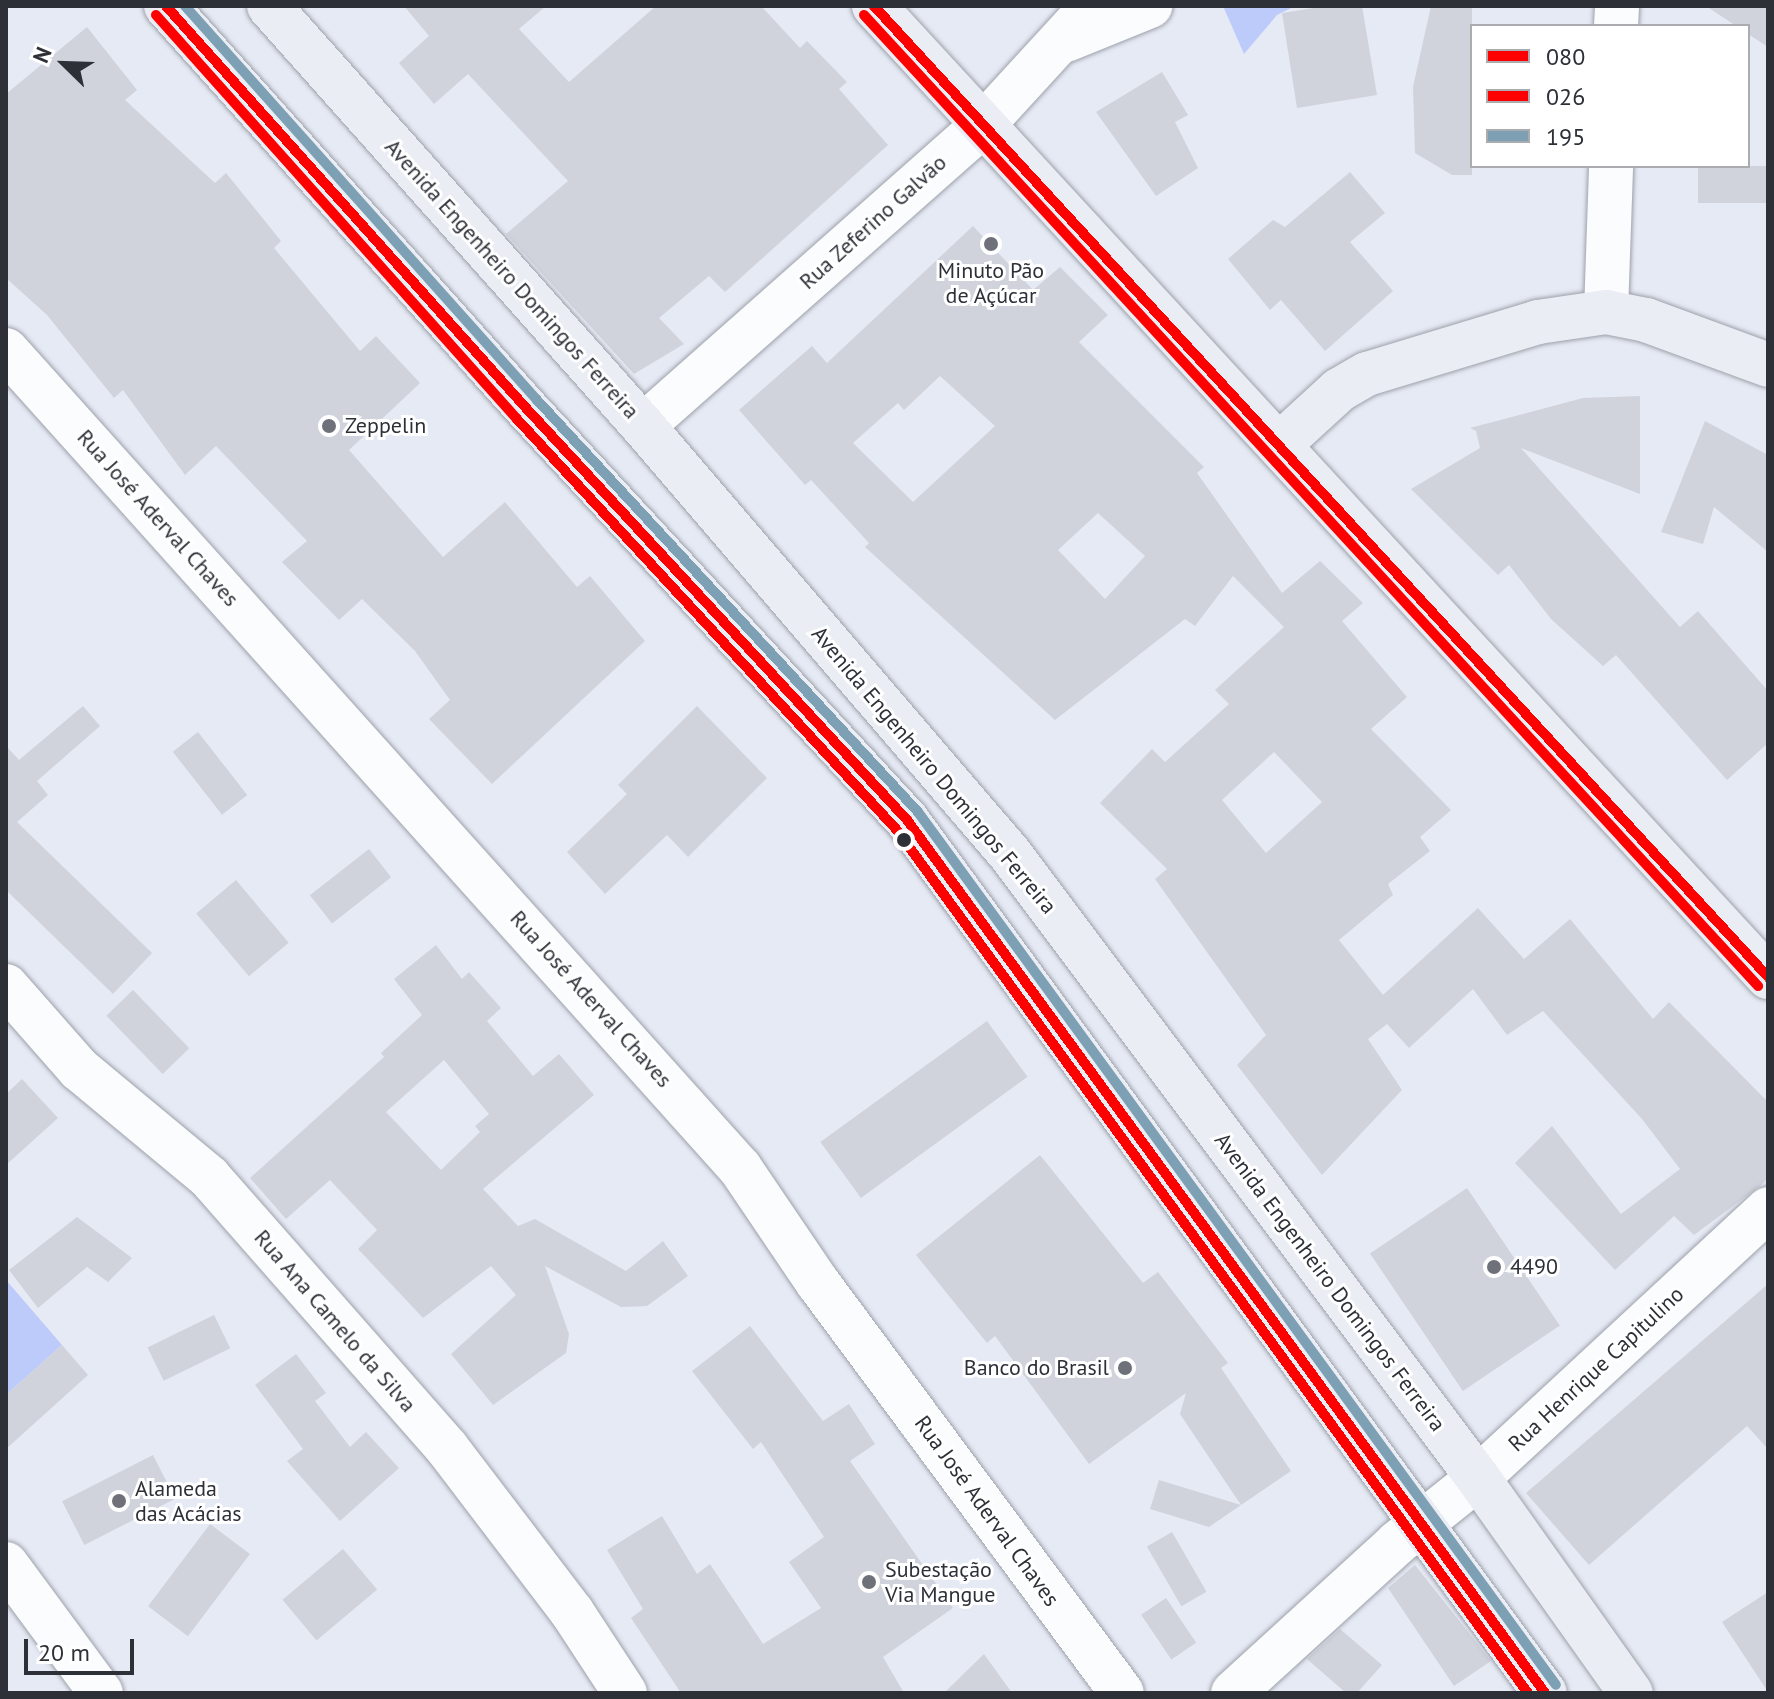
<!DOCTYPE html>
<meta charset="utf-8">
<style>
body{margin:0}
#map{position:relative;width:1774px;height:1699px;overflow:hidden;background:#e6eaf5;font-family:"PT Sans",sans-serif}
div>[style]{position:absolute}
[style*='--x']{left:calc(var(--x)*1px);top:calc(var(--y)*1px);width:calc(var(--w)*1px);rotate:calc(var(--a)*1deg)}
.green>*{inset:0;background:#bccbfa}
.building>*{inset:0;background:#d0d3dc;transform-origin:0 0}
.roads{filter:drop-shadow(0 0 2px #9da1a9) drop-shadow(0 0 2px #9da1a9)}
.minor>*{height:44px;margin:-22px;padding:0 22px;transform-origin:22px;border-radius:22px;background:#fbfcfe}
.major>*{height:44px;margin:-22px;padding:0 22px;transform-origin:22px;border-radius:22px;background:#ebedf5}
.bus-1>*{height:10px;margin:-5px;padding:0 5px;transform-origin:5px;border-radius:5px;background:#f00}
.bus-2>*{height:10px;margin:-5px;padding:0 5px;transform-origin:5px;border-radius:5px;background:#f00}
.bus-3>*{height:10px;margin:-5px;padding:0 5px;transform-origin:5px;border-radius:5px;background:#7da0b4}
.dots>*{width:22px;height:22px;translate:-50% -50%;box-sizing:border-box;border:4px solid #fff;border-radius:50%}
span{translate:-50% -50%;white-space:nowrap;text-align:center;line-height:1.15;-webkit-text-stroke:6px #fff;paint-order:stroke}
.street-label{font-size:22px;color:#2e3038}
.poi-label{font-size:22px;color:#2e3038}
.left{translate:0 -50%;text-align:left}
.right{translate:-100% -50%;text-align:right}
.frame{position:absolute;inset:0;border:8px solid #2e3038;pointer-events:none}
.legend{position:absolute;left:1470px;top:24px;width:280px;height:144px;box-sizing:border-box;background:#fff;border:2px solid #abacaf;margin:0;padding:10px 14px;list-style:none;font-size:24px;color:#2e3038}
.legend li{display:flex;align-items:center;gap:16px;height:40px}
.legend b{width:40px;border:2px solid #abacaf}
.north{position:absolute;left:24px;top:24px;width:80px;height:80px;-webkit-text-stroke:6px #fff;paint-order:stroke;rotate:293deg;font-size:22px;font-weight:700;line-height:32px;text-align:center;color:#2e3038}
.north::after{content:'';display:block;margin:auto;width:28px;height:36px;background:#2e3038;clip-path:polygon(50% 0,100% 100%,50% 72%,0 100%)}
.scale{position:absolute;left:24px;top:1639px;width:110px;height:36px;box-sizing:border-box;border:4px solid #2e3038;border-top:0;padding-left:10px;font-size:24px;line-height:28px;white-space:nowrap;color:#2e3038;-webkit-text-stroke:6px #fff;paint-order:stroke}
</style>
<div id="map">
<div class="green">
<i style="clip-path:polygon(1223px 6px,1295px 6px,1277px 15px,1244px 54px)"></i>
<i style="clip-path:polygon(6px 1280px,62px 1345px,6px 1395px)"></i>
</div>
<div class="building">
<i style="clip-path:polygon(404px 6px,546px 6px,519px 29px,569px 82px,656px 6px,761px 6px,800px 48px,807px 41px,847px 82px,839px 89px,888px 145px,725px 292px,709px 276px,659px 318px,684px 344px,634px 374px,506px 234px,568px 181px,468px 74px,434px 104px,399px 63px,429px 36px)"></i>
<i style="clip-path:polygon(1327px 6px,1362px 6px,1377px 95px,1297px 108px,1282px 13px)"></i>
<i style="clip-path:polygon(1431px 6px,1472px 6px,1472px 175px,1452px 175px,1415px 153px,1413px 87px)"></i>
<i style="clip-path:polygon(1706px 6px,1768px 6px,1768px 47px,1748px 34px,1748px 26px,1736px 26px)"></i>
<i style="clip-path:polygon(87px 27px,137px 90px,125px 100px,215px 183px,226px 173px,281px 241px,274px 248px,360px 351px,376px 336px,420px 383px,349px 450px,443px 557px,505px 502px,577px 587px,590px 576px,645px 641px,492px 784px,429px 719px,450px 700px,415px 651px,362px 599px,339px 620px,282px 562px,307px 541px,216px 446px,185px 475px,123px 390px,114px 398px,47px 315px,6px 278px,6px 94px)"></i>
<i style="clip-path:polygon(1162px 72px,1188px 115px,1175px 122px,1198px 168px,1156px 196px,1096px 112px)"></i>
<i style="left:1698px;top:166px;width:70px;height:37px"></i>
<i style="clip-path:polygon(1350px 172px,1385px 213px,1350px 242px,1393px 291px,1325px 351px,1281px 300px,1270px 310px,1228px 259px,1273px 220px,1285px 227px)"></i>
<i style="clip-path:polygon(evenodd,973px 226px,1033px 290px,1060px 267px,1108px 315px,1079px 342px,1204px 467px,1197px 473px,1282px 593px,1320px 561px,1363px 603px,1342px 621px,1407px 697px,1371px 729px,1451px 810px,1420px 837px,1430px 851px,1388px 884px,1393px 895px,1339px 940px,1383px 995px,1478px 908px,1524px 959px,1570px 919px,1653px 1019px,1669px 1002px,1768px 1102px,1768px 1178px,1760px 1186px,1694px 1235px,1674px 1216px,1615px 1270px,1515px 1163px,1552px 1126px,1621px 1214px,1680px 1169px,1642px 1119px,1543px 1011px,1507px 1035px,1473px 989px,1409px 1048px,1387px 1024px,1368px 1039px,1402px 1090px,1322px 1175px,1237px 1065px,1266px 1035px,1155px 879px,1167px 869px,1100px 803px,1152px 749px,1165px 762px,1229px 704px,1215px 690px,1284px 627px,1233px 576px,1195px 626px,1185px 619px,1055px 720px,865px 547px,869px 543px,811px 480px,805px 485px,739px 410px,812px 346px,827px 363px,973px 226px,940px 376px,995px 426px,913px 502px,853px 443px,898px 403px,904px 410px,940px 376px,973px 226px,1098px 513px,1145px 556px,1105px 599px,1058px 550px,1098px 513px,973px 226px,1274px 752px,1322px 802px,1266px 853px,1222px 800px,1274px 752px)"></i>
<i style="clip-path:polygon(1640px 396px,1640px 494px,1521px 448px,1680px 627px,1698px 611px,1768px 691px,1768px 743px,1727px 780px,1616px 655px,1603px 666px,1551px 619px,1509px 565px,1498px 575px,1411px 489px,1480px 448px,1476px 431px,1470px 428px,1583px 398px)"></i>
<i style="clip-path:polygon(1705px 421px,1768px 455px,1768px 552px,1714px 507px,1703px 544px,1661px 532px)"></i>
<i style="clip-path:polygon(83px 706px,100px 726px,37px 781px,48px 795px,17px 822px,152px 953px,113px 994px,6px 890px,6px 746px,19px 760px)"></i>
<i style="clip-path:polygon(697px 706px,767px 778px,688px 857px,667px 835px,605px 894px,567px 852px,627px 794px,618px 785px)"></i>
<i style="left:198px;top:732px;width:80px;height:32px;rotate:52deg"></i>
<i style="left:369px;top:849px;width:36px;height:75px;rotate:52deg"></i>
<i style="left:236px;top:880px;width:82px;height:52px;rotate:50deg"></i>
<i style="clip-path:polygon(evenodd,436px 945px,462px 979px,469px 972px,501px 1008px,487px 1021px,533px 1076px,559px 1054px,594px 1095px,483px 1189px,518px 1226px,535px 1219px,626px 1271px,663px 1241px,688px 1276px,647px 1306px,621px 1307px,545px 1266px,569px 1334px,566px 1353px,493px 1405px,451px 1354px,516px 1295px,491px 1266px,423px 1318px,358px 1249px,377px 1230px,330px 1180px,286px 1219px,250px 1178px,384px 1057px,381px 1053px,422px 1015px,394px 979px,436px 945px,444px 1060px,489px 1114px,475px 1126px,480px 1132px,441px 1170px,386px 1112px,444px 1060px)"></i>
<i style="left:133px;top:990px;width:81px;height:37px;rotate:46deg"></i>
<i style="left:987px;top:1021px;width:69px;height:206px;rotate:54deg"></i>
<i style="clip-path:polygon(22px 1079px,58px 1118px,6px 1165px,6px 1094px)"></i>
<i style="clip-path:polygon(1040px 1155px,1143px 1283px,1158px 1272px,1228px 1363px,1221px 1368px,1291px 1471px,1241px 1505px,1180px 1414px,1186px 1393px,1089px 1464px,995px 1336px,987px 1343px,916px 1255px)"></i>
<i style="left:1467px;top:1188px;width:166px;height:117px;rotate:56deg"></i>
<i style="clip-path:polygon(77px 1217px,132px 1258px,108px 1282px,87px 1267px,38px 1308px,9px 1270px)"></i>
<i style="clip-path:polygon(1768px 1284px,1768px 1449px,1747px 1426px,1589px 1565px,1526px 1493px)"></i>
<i style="left:214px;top:1315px;width:37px;height:74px;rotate:64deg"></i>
<i style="clip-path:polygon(750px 1326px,823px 1421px,849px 1404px,875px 1444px,850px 1461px,953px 1608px,883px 1657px,904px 1693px,681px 1693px,631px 1618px,643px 1609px,607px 1550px,662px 1516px,697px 1574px,710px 1564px,763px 1644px,821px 1608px,789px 1562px,824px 1537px,761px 1442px,753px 1449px,692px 1371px)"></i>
<i style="clip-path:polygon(62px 1345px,88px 1375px,6px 1449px,6px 1395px)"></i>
<i style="clip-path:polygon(296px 1354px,326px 1393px,315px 1401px,350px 1447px,366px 1432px,399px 1468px,340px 1521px,287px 1461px,303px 1449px,255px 1385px)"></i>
<i style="left:153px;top:1455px;width:49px;height:102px;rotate:63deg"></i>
<i style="clip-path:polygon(1159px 1480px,1241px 1505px,1209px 1527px,1150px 1509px)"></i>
<i style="left:210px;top:1524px;width:50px;height:103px;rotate:37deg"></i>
<i style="left:1172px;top:1532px;width:69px;height:29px;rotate:60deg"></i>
<i style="left:343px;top:1549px;width:53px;height:79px;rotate:50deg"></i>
<i style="clip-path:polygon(1415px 1565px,1491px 1661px,1454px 1686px,1388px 1588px)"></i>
<i style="clip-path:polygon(1768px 1592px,1768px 1692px,1722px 1622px)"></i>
<i style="left:1166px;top:1598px;width:54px;height:30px;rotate:56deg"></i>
<i style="clip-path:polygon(1340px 1629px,1382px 1665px,1357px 1693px,1346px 1693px,1307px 1659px)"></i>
<i style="clip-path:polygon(984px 1654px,1012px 1693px,944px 1693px)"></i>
</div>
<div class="roads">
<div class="minor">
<i style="--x:1616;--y:26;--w:20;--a:-87"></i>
<i style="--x:1066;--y:40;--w:91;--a:-22"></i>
<i style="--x:1606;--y:312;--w:146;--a:-88"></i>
<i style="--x:6;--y:350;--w:1099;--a:48.1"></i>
<i style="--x:740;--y:1168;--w:139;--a:55.9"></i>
<i style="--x:818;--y:1283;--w:510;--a:53.44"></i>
<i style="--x:643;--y:426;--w:453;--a:-41.5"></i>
<i style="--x:982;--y:126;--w:163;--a:-47.5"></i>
<i style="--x:6;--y:986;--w:111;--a:48.7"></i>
<i style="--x:79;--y:1069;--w:169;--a:39.7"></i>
<i style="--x:209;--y:1177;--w:361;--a:48.7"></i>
<i style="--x:447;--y:1448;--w:206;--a:52.7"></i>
<i style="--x:572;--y:1612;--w:97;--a:56.8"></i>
<i style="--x:6;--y:1564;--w:160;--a:53.6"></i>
<i style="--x:1233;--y:1693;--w:222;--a:-42.4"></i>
<i style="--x:1397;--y:1543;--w:104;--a:-38.7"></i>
<i style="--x:1478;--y:1478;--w:396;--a:-42.8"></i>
</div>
<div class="major">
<i style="--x:166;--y:6;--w:541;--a:48.15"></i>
<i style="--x:527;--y:409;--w:560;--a:47.24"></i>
<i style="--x:907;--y:820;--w:1081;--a:53.84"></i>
<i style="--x:269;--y:6;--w:562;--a:48.32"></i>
<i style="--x:643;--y:426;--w:564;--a:49.39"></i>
<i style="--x:1010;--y:854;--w:780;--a:53.13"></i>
<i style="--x:1478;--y:1478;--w:264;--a:54.6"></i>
<i style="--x:874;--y:6;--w:1320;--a:47.36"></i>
<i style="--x:1279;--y:445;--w:81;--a:-42.5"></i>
<i style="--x:1339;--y:390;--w:32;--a:-30"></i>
<i style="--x:1367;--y:374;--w:179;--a:-16.9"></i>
<i style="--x:1538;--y:322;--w:69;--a:-8.4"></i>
<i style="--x:1606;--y:312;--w:41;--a:11.3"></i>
<i style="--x:1646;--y:320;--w:130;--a:20.2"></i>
</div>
</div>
<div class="bus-1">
<i style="--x:166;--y:6;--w:541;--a:48.15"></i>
<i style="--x:527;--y:409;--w:560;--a:47.24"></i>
<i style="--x:907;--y:820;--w:1081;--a:53.84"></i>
<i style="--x:874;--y:6;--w:1320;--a:47.36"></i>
</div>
<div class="bus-2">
<i style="--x:156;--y:15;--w:542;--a:48.22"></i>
<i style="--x:517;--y:419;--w:558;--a:47.25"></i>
<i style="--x:896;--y:829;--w:1070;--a:53.82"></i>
<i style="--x:864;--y:15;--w:1320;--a:47.36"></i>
</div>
<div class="bus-3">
<i style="--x:185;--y:6;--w:528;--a:48.22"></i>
<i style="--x:537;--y:400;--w:561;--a:47.24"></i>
<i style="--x:918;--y:812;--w:1081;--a:53.84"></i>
</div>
<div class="dots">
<i style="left:991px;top:244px;background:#6e717a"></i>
<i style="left:329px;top:426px;background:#6e717a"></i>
<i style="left:904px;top:840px;background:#2e3038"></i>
<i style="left:1494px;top:1267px;background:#6e717a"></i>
<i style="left:1125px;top:1368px;background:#6e717a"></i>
<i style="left:119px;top:1501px;background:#6e717a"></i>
<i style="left:869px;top:1582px;background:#6e717a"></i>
</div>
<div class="street-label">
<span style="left:873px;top:222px;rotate:-42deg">Rua Zeferino Galvão</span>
<span style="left:512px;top:279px;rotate:48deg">Avenida Engenheiro Domingos Ferreira</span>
<span style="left:158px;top:518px;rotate:48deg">Rua José Aderval Chaves</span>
<span style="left:934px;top:770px;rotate:50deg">Avenida Engenheiro Domingos Ferreira</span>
<span style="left:591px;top:999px;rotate:48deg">Rua José Aderval Chaves</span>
<span style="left:1330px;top:1282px;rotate:53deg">Avenida Engenheiro Domingos Ferreira</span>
<span style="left:335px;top:1321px;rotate:49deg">Rua Ana Camelo da Silva</span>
<span style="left:1596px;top:1369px;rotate:-43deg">Rua Henrique Capitulino</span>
<span style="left:987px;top:1511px;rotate:54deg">Rua José Aderval Chaves</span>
</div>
<div class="poi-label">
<span style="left:991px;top:283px">Minuto Pão<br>de Açúcar</span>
<span class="left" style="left:345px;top:426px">Zeppelin</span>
<span class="left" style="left:1510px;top:1267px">4490</span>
<span class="right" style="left:1109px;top:1368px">Banco do Brasil</span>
<span class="left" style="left:135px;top:1501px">Alameda<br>das Acácias</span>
<span class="left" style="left:885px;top:1582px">Subestação<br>Via Mangue</span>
</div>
<div class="frame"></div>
<ul class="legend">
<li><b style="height:10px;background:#f00"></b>080</li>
<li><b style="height:10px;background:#f00"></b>026</li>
<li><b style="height:10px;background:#7da0b4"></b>195</li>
</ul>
<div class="north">N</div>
<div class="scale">20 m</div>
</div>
